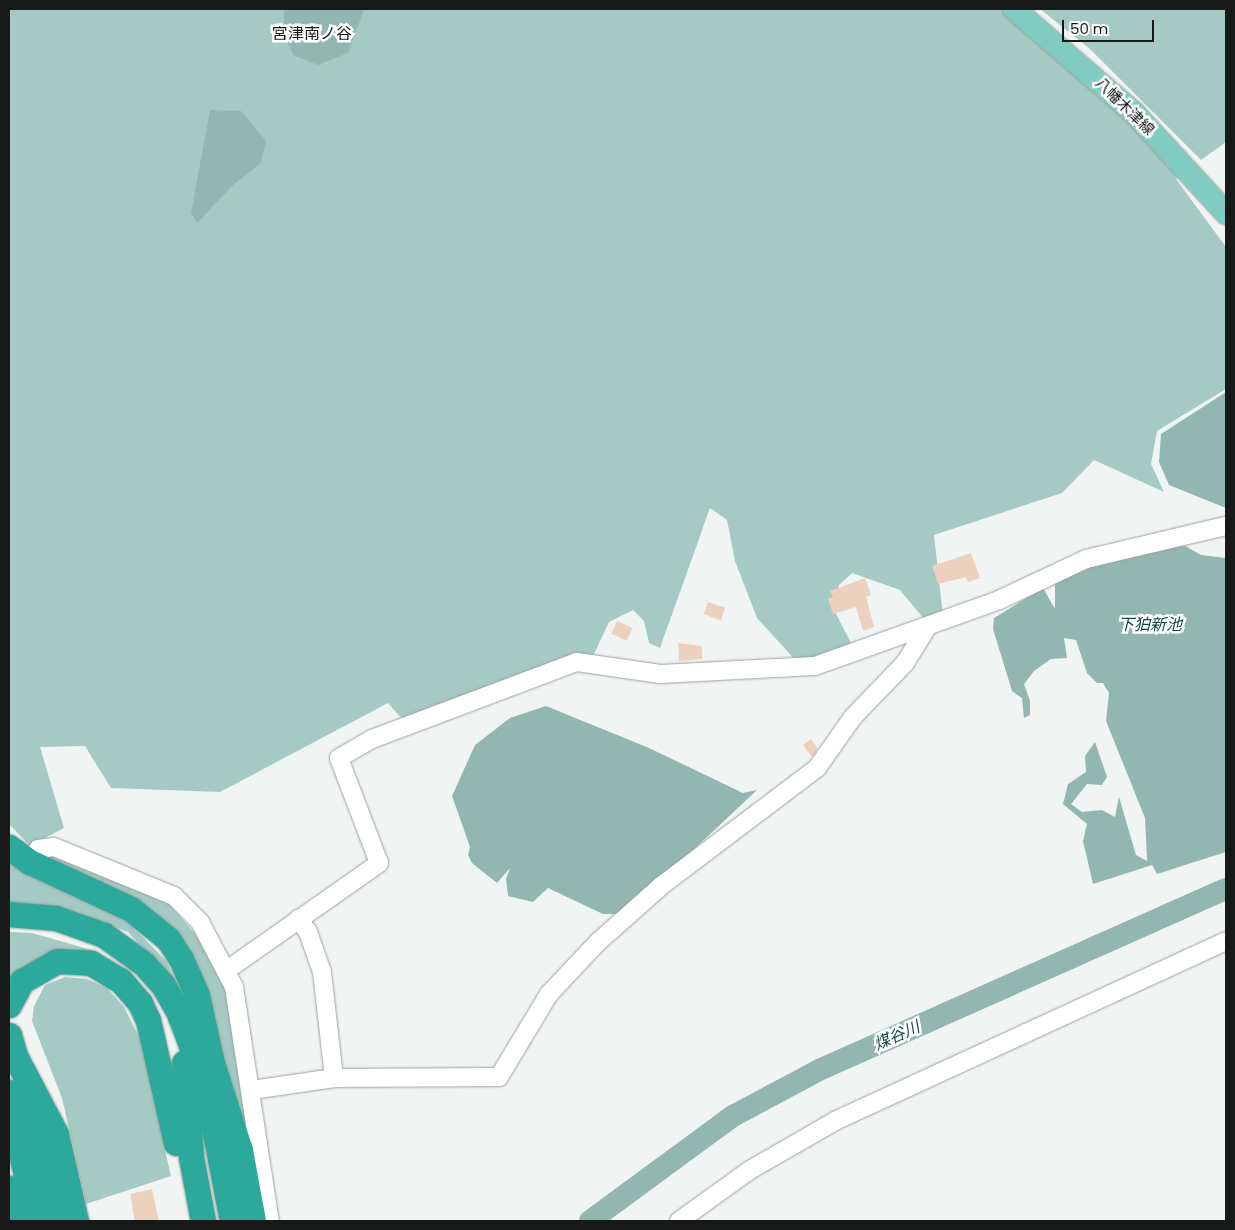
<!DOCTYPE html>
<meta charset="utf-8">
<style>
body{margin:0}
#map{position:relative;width:1235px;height:1230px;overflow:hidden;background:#f0f5f4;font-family:Poppins,"Noto Sans JP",sans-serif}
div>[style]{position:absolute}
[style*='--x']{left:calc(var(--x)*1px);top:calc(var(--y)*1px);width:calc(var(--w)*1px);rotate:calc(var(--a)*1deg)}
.forest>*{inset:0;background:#a4cac3}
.water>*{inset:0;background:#92b7b1}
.river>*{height:22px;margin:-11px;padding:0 11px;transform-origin:11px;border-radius:11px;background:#92b7b1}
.building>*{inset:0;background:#edd0be;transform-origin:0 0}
.roads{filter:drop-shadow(0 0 1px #9ca09f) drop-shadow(0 0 1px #9ca09f)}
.minor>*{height:18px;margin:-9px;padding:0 9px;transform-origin:9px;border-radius:9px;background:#fff}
.major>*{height:22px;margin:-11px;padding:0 11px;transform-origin:11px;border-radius:11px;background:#80cbc2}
.highway>*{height:25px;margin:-12.5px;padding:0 12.5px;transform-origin:12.5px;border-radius:12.5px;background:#2ba99a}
span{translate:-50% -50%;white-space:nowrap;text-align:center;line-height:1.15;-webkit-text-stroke:5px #fff;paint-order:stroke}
.street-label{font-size:15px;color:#171918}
.neighbourhood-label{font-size:16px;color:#171918}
.water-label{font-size:16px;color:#144943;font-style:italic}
.frame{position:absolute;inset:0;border:10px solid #171918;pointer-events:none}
.scale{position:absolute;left:1062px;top:20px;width:92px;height:22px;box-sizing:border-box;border:2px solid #171918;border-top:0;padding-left:6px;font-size:15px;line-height:18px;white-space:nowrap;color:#171918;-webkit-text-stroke:4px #fff;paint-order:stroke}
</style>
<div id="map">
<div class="forest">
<i style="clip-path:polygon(9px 9px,1002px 9px,1074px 66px,1182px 175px,1176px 179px,1226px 247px,1226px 389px,1157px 431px,1151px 464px,1164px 492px,1094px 460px,1062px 493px,934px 535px,943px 616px,929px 625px,900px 590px,852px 573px,839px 585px,833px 608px,854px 649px,798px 663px,757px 618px,735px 561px,727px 520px,710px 508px,660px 648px,649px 643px,644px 621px,633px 610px,609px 622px,594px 654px,404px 721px,388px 703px,220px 792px,111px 788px,85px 746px,40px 747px,64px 828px,30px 846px,9px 824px)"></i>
<i style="clip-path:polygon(1040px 9px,1226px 9px,1226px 142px,1201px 160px,1090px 49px)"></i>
<i style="clip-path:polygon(55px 851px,169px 904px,208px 948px,228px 984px,255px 1175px,231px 1096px,208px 995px,194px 957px,178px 935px,146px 905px,41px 853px)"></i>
<i style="clip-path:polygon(9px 856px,129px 923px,167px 962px,179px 989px,128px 932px,65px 908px,9px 902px)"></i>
<i style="clip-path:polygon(9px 932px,32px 933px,74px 945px,91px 950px,102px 959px,85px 953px,9px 992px)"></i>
<i style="clip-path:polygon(65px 977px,87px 979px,107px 988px,124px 1007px,139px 1037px,171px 1176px,86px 1204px,62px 1098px,32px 1021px,34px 1006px,45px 985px)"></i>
</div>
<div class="water">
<i style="clip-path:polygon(284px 9px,362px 9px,364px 10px,348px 53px,318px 65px,293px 55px,284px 33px)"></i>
<i style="clip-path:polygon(210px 110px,241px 111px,266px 141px,261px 163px,233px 185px,197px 223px,191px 213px)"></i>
<i style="clip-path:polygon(1226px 392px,1226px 508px,1169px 485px,1159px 462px,1161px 434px)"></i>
<i style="clip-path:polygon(1180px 543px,1201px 555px,1226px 558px,1226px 852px,1157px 874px,1152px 865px,1093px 884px,1083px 841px,1087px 824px,1063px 804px,1068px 784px,1086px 772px,1085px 756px,1095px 742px,1107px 777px,1102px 785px,1087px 784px,1071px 804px,1082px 812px,1102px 810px,1115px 817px,1119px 797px,1136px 855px,1147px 861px,1145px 818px,1106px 721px,1109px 693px,1103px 683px,1097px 683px,1087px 673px,1076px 640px,1064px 638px,1067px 658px,1051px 659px,1034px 671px,1024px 684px,1030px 701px,1030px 715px,1024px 718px,1022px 698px,1012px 691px,993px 629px,994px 618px,1043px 588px,1055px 609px,1055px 585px,1059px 575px)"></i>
<i style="clip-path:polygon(546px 706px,649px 748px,743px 793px,757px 790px,625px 914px,603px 914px,548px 888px,533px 902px,508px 896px,506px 879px,510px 868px,497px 883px,472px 863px,468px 855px,470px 847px,452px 796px,475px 745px,510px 718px)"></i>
</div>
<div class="river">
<i style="--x:590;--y:1221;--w:177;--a:-36.3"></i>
<i style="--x:733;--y:1116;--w:98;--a:-28.1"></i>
<i style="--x:819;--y:1070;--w:445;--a:-24"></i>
</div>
<div class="building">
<i style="clip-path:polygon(971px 553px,980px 578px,968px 582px,966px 577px,938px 584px,932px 566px)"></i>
<i style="clip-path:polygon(865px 578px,871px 595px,866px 597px,874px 627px,863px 631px,856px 607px,833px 614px,828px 599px,833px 597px,830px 591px)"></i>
<i style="left:708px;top:602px;width:18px;height:13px;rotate:19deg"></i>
<i style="left:617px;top:621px;width:17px;height:14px;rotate:24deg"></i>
<i style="clip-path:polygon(678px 643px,702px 646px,702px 659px,679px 661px)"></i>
<i style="clip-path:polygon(811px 739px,818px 749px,812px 757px,803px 745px)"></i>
<i style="clip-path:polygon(152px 1189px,159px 1221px,135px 1221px,130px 1194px)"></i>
</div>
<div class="roads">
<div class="minor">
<i style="--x:38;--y:849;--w:16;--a:-7"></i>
<i style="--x:54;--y:847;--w:130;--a:22.2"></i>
<i style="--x:174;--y:896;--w:37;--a:45"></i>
<i style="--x:200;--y:922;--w:73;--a:62.4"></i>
<i style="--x:234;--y:987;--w:237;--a:81.3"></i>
<i style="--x:298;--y:919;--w:16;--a:52"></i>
<i style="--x:308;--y:932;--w:42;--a:70.7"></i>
<i style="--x:322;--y:972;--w:107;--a:83.5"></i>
<i style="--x:227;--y:970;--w:186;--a:-35.1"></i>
<i style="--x:379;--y:863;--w:112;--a:-110.9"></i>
<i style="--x:339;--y:758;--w:38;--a:-30"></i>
<i style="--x:372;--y:739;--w:219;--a:-20.6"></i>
<i style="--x:577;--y:662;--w:84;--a:8.2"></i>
<i style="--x:660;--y:674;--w:155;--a:-3"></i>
<i style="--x:815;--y:666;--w:195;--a:-19.7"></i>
<i style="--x:999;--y:600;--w:96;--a:-25.2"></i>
<i style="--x:1086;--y:559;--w:144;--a:-13.3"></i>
<i style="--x:252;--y:1090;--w:83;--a:-8.3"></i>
<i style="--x:334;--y:1078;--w:165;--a:-0.3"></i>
<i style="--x:499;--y:1077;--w:97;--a:-58.9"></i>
<i style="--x:549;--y:994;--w:71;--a:-46.7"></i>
<i style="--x:598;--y:942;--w:84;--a:-41.6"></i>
<i style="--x:661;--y:886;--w:196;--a:-37.1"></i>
<i style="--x:817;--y:768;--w:62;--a:-54.8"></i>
<i style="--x:853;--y:717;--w:75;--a:-46.1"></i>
<i style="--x:905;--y:663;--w:40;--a:-58"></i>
<i style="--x:679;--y:1221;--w:87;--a:-35.7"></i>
<i style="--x:750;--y:1170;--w:100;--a:-29.9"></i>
<i style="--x:837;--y:1120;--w:428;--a:-24.7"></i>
</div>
<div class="major">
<i style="--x:1014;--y:9;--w:159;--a:40.9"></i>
<i style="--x:1134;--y:113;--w:136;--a:47.4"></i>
</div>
<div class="highway">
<i style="--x:9;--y:847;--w:26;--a:36"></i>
<i style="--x:30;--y:862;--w:111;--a:25"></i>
<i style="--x:131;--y:909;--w:48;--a:39"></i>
<i style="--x:168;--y:939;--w:24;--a:57"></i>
<i style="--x:181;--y:959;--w:39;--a:66"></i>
<i style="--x:197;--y:995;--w:70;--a:77.6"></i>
<i style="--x:212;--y:1063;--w:91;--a:72.2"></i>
<i style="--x:240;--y:1150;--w:72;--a:79.6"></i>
<i style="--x:9;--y:914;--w:47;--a:4.9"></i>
<i style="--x:56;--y:918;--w:51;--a:19.5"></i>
<i style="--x:104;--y:935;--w:49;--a:35.9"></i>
<i style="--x:144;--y:964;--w:28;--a:48"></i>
<i style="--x:163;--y:985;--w:30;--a:60"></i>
<i style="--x:178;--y:1011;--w:36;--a:69"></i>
<i style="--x:191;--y:1045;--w:91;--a:74.7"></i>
<i style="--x:215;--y:1133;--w:90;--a:79.1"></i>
<i style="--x:9;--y:1005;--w:27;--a:-62"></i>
<i style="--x:22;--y:981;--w:40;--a:-29.7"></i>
<i style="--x:57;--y:961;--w:34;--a:3"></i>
<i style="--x:91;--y:963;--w:35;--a:31"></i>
<i style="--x:121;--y:981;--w:29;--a:49"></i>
<i style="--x:140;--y:1003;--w:19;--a:65"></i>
<i style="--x:148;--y:1020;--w:126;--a:77.2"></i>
<i style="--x:9;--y:1035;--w:22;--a:74"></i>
<i style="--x:15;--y:1056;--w:88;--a:62.3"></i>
<i style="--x:56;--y:1134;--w:89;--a:77.1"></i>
<i style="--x:184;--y:1063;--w:94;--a:85.7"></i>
<i style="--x:191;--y:1157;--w:65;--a:79.4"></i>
<i style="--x:9;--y:1092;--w:64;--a:61.8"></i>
<i style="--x:39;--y:1148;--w:75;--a:76.9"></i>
<i style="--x:13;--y:1120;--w:104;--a:76.6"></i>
<i style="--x:9;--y:1188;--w:34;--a:76"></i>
</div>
</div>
<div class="street-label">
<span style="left:1125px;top:106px;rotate:44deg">八幡木津線</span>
</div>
<div class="neighbourhood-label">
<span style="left:312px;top:34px">宮津南ノ谷</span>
</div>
<div class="water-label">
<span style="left:1150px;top:625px">下狛新池</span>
<span style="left:897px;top:1036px;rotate:-24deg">煤谷川</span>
</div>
<div class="frame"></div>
<div class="scale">50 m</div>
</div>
